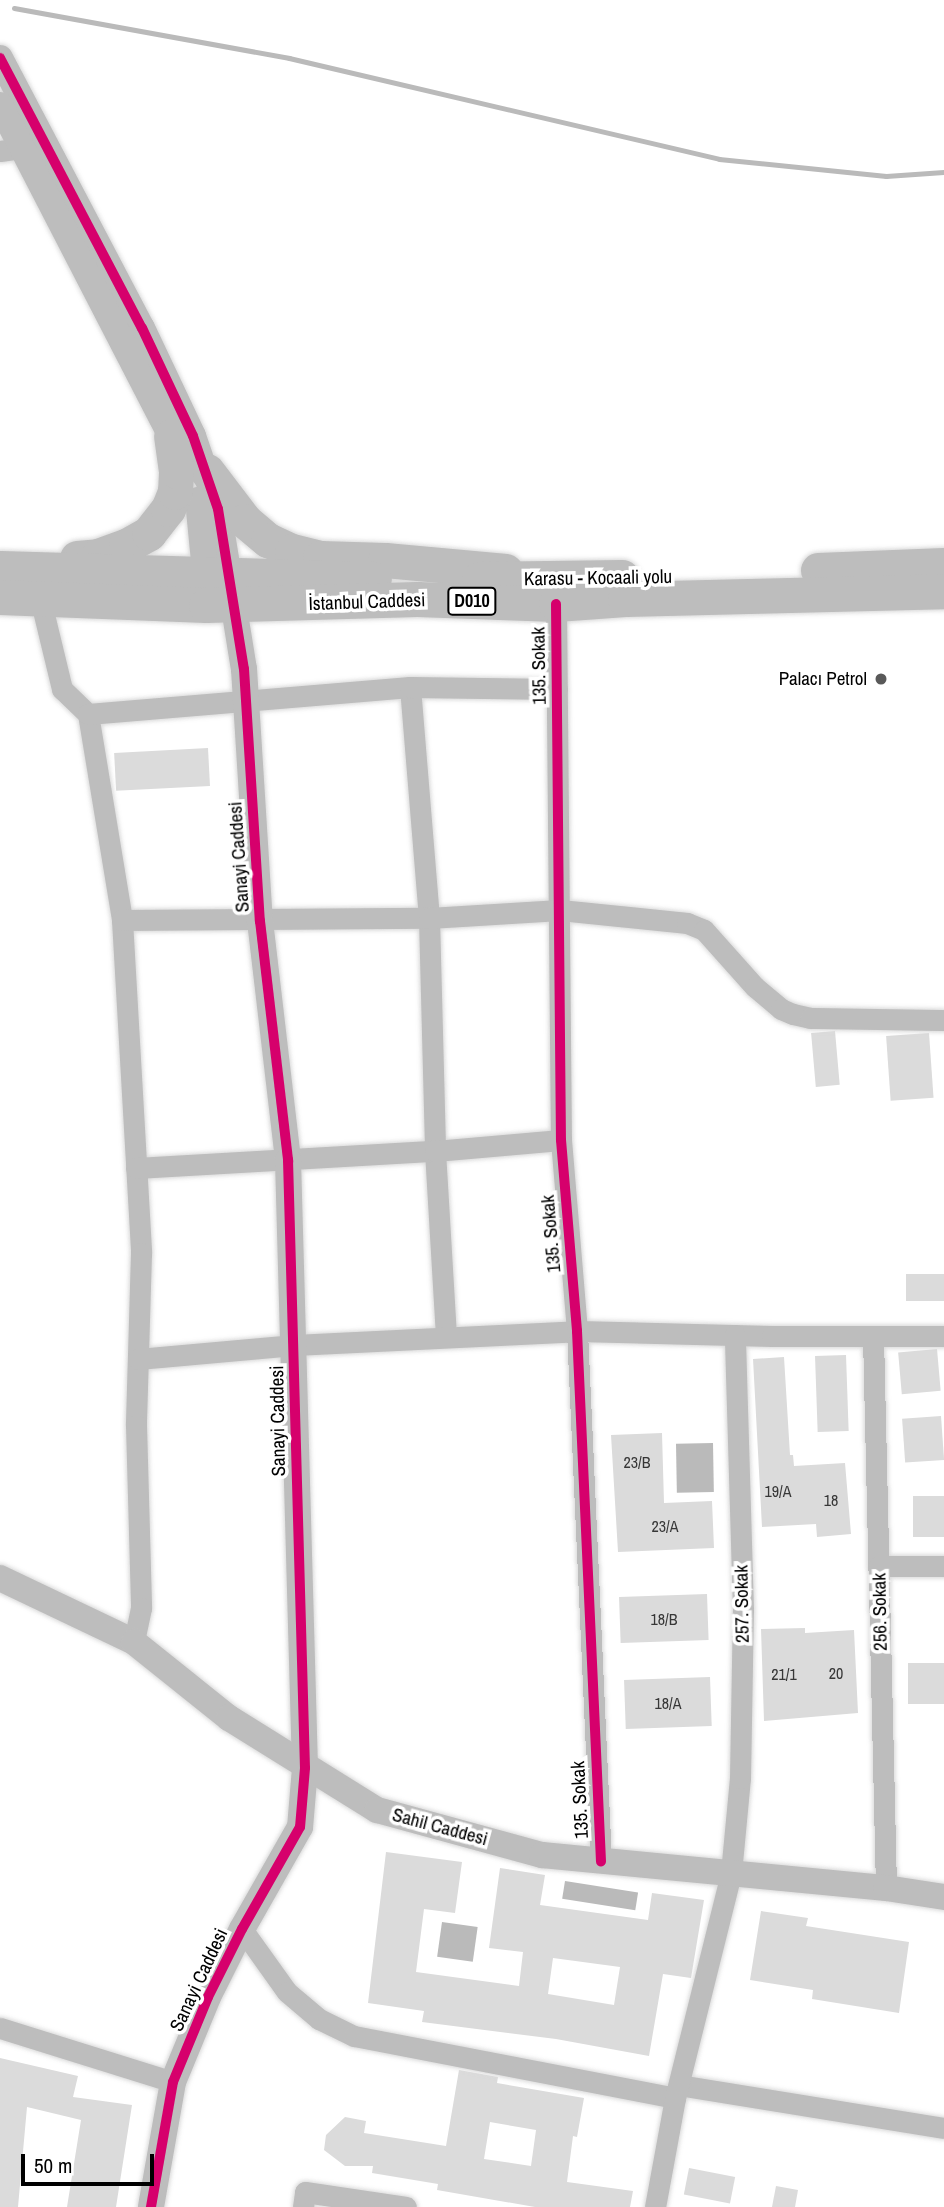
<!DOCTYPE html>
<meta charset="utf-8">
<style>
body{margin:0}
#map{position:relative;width:944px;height:2207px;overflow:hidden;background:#fff;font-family:"Archivo Narrow",sans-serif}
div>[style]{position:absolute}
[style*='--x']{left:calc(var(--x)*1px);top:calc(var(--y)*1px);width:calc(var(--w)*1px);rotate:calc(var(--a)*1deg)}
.water>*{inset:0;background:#bababa;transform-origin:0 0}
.stream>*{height:5px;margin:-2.5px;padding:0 2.5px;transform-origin:2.5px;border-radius:2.5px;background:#bababa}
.building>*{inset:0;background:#dbdbdb;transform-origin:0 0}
.roads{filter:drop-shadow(0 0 2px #dbdbdb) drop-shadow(0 0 2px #dbdbdb)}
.minor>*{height:21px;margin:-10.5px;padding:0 10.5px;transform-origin:10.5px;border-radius:10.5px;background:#bdbdbd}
.tertiary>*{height:26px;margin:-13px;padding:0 13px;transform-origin:13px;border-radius:13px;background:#bdbdbd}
.trunk>*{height:35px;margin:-17.5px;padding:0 17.5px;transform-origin:17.5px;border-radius:17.5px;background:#bdbdbd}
.cycleway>*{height:10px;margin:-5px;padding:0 5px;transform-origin:5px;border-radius:5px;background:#d6006c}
.dots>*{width:19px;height:19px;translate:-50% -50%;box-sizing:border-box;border:4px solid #fff;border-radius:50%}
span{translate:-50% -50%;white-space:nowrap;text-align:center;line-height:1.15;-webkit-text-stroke:7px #fff;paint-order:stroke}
.number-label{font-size:16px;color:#373737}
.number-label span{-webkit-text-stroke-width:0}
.shield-label span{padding:2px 5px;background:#fff;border:2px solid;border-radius:5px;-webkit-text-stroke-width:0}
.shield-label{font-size:18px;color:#000;font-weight:700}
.street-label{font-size:19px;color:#000}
.poi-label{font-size:19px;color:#000}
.right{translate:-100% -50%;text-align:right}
.scale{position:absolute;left:21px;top:2154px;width:133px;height:32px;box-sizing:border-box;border:4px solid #000;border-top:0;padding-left:9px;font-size:21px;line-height:24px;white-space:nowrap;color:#000;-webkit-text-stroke:5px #fff;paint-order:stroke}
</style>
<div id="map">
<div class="water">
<i style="left:713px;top:1443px;width:49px;height:37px;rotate:89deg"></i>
<i style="left:565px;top:1881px;width:74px;height:18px;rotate:9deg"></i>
<i style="left:442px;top:1922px;width:36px;height:35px;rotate:8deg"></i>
</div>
<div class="stream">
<i style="--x:14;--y:8;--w:280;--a:10.3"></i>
<i style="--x:289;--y:58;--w:442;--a:13.2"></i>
<i style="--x:719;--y:159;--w:168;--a:5.8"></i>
<i style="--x:886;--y:176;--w:58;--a:-3.9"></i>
</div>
<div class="building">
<i style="left:208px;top:748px;width:38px;height:94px;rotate:87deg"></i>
<i style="left:835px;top:1031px;width:54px;height:24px;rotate:85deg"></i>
<i style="left:929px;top:1033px;width:65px;height:43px;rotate:86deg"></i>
<i style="left:944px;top:1274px;width:27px;height:38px;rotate:90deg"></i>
<i style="left:937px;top:1349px;width:42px;height:39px;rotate:85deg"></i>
<i style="left:846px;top:1355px;width:76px;height:31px;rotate:88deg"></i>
<i style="clip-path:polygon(784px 1357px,790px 1455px,793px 1455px,794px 1466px,845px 1463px,851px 1534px,817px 1537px,816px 1524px,762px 1527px,753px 1359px)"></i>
<i style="left:941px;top:1416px;width:44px;height:39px;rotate:86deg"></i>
<i style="clip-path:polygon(662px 1433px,664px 1503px,712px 1501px,714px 1548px,618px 1552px,611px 1435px)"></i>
<i style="left:944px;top:1496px;width:41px;height:31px;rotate:90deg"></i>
<i style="left:707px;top:1594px;width:46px;height:88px;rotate:88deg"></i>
<i style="clip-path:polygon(805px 1628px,805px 1633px,854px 1630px,858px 1713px,764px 1721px,761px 1629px)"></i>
<i style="left:944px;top:1663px;width:41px;height:36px;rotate:90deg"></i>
<i style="left:710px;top:1677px;width:49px;height:86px;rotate:88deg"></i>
<i style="clip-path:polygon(evenodd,386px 1852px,462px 1862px,455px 1913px,424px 1909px,416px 1972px,519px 1986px,523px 1952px,489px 1948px,500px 1868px,545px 1875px,540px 1905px,648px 1920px,652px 1893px,704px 1900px,691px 1978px,663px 1974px,649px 2056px,556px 2039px,422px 2022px,424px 2011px,368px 2003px,386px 1852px,553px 1958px,620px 1967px,614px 2005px,548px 1994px,553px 1958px)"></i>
<i style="clip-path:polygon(761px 1911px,808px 1918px,806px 1926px,909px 1942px,899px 2013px,812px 1999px,813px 1990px,750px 1980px)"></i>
<i style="clip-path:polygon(0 2058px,78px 2076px,73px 2097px,132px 2105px,116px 2207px,67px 2207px,81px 2120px,27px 2107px,18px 2207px,0 2207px)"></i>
<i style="clip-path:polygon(evenodd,459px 2070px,498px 2077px,497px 2083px,584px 2098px,577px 2137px,573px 2136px,567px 2182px,633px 2191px,630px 2207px,535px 2207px,437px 2190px,438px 2184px,372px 2173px,373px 2166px,345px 2166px,324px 2150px,326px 2135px,345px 2117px,366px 2121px,364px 2133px,446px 2146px,459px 2070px,490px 2122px,536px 2130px,531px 2166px,484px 2159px,490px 2122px)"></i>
<i style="left:689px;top:2168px;width:47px;height:27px;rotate:11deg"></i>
<i style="clip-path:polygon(776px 2186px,798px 2190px,795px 2207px,772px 2207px)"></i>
</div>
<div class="roads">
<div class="minor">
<i style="--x:0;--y:151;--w:34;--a:-8"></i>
<i style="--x:40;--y:598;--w:94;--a:76.4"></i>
<i style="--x:62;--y:689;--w:36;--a:44"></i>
<i style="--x:88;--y:714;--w:209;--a:80.6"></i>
<i style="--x:122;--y:920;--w:334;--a:86.7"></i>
<i style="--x:141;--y:1253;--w:172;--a:91.7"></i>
<i style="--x:136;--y:1425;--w:183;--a:88.4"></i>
<i style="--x:141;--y:1608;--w:35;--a:102"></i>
<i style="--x:556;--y:604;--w:536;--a:89.47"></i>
<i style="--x:561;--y:1140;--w:192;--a:85.2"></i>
<i style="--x:577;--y:1331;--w:531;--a:87.41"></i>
<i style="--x:410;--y:687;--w:232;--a:85.3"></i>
<i style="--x:429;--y:918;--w:233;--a:88.5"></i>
<i style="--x:435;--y:1151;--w:186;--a:86.6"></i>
<i style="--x:88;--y:714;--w:323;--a:-4.8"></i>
<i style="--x:410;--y:687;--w:147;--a:0.8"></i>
<i style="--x:122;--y:920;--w:307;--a:-0.4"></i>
<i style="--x:429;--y:918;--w:131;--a:-3.5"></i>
<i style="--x:560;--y:910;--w:128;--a:5.8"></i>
<i style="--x:687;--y:923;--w:18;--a:22"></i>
<i style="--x:704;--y:930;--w:76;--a:48.2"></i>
<i style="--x:755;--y:987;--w:34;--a:40"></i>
<i style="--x:781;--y:1009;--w:13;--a:23"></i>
<i style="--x:793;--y:1014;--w:17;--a:13"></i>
<i style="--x:810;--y:1018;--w:134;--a:0.9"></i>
<i style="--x:136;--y:1168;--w:299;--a:-3.3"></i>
<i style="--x:435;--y:1151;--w:126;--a:-5"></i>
<i style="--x:873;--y:1336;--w:552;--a:88.65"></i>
<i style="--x:138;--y:1359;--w:157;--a:-5.1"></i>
<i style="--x:294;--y:1345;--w:283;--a:-2.8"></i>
<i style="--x:577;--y:1331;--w:195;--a:1.5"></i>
<i style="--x:772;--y:1336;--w:172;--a:0"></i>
<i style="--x:879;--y:1566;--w:65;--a:0"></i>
<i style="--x:242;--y:1929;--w:77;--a:54.5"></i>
<i style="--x:287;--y:1992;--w:42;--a:40.2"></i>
<i style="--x:319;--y:2019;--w:39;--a:26"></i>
<i style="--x:354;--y:2036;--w:327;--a:10.9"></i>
<i style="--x:0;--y:2028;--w:181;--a:17.3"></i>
<i style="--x:679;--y:2085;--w:268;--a:9.2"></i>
<i style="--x:303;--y:2207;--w:15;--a:-82"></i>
<i style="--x:305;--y:2192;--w:102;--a:8.4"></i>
<i style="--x:655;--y:2207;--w:111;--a:-79.6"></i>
<i style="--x:675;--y:2098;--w:232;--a:-76"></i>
<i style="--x:731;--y:1873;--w:95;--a:-84.6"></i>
<i style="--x:740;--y:1778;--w:168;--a:-89"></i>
<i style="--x:743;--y:1610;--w:275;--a:-91.7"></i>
</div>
<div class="tertiary">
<i style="--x:0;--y:58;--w:305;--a:62.3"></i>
<i style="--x:142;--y:328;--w:119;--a:64.7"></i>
<i style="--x:193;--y:436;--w:77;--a:71.1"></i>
<i style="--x:218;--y:509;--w:162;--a:80.8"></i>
<i style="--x:244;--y:669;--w:253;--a:86.4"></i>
<i style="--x:260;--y:921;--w:241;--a:83.3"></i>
<i style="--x:288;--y:1160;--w:608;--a:88.4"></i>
<i style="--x:305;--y:1768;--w:59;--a:94.8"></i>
<i style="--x:300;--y:1827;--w:117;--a:119.6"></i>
<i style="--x:242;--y:1929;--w:76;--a:116.6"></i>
<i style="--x:208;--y:1997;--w:92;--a:112.4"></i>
<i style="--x:173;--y:2082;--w:127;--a:100"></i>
<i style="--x:0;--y:105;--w:390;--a:62.7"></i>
<i style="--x:198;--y:500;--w:91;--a:84.4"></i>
<i style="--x:0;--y:1578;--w:148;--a:25.5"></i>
<i style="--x:134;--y:1642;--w:122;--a:38.7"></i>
<i style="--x:229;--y:1718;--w:174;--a:31.9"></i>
<i style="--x:377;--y:1810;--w:171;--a:15.3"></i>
<i style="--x:542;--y:1855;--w:346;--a:5.5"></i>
<i style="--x:886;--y:1888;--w:59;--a:8.8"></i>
</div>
<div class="trunk">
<i style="--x:207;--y:471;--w:63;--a:52.8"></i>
<i style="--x:245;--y:521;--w:30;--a:40"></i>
<i style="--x:268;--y:540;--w:26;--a:25"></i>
<i style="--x:292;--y:551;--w:29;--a:14"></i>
<i style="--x:320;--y:558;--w:65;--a:1.8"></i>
<i style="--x:385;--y:560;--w:121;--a:5.2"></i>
<i style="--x:77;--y:558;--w:21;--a:-5"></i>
<i style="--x:98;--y:556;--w:30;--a:-20"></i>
<i style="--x:126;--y:546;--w:26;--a:-29"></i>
<i style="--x:149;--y:533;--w:31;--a:-52"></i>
<i style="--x:168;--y:509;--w:18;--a:-68"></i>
<i style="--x:175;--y:492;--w:21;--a:-87"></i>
<i style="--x:176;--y:471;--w:35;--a:-98"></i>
<i style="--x:0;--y:568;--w:374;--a:1.7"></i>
<i style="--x:818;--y:570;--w:126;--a:-2.3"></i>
<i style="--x:479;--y:579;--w:143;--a:-0.8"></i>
<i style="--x:0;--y:597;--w:206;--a:2.2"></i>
<i style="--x:206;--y:605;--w:211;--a:-1.6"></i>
<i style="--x:417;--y:599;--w:139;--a:2.1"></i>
<i style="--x:556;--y:604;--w:69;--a:-4.1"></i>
<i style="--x:625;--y:599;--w:319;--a:-1.4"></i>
</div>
</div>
<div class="cycleway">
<i style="--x:0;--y:58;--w:305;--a:62.3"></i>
<i style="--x:142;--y:328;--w:119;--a:64.7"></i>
<i style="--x:193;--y:436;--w:77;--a:71.1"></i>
<i style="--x:218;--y:509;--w:162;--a:80.8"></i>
<i style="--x:244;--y:669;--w:253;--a:86.4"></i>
<i style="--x:260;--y:921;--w:241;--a:83.3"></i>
<i style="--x:288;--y:1160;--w:608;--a:88.4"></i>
<i style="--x:305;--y:1768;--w:59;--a:94.8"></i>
<i style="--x:300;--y:1827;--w:117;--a:119.6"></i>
<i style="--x:242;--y:1929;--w:76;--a:116.6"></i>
<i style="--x:208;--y:1997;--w:92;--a:112.4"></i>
<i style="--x:173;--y:2082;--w:127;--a:100"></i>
<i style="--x:556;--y:604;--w:536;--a:89.47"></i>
<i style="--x:561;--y:1140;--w:192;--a:85.2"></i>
<i style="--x:577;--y:1331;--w:531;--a:87.41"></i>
</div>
<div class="dots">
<i style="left:881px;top:679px;background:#595959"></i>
</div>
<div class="number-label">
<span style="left:637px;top:1462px">23/B</span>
<span style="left:778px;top:1491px">19/A</span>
<span style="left:831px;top:1500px">18</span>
<span style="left:665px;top:1526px">23/A</span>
<span style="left:664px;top:1619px">18/B</span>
<span style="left:836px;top:1673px">20</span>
<span style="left:784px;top:1674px">21/1</span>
<span style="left:668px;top:1703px">18/A</span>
</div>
<div class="shield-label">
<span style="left:472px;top:601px">D010</span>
</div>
<div class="street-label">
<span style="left:598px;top:578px;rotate:-1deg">Karasu - Kocaali yolu</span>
<span style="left:367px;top:602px;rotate:-2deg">İstanbul Caddesi</span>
<span style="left:539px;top:666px;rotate:-91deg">135. Sokak</span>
<span style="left:239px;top:857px;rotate:-94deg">Sanayi Caddesi</span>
<span style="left:551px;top:1234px;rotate:-95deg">135. Sokak</span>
<span style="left:278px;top:1421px;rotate:-91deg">Sanayi Caddesi</span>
<span style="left:742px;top:1604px;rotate:-91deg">257. Sokak</span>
<span style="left:880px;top:1612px;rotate:-91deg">256. Sokak</span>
<span style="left:580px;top:1800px;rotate:-93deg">135. Sokak</span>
<span style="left:440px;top:1827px;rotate:15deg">Sahil Caddesi</span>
<span style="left:199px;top:1980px;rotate:-65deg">Sanayi Caddesi</span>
</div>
<div class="poi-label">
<span class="right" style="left:867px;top:679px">Palacı Petrol</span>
</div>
<div class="scale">50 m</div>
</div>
